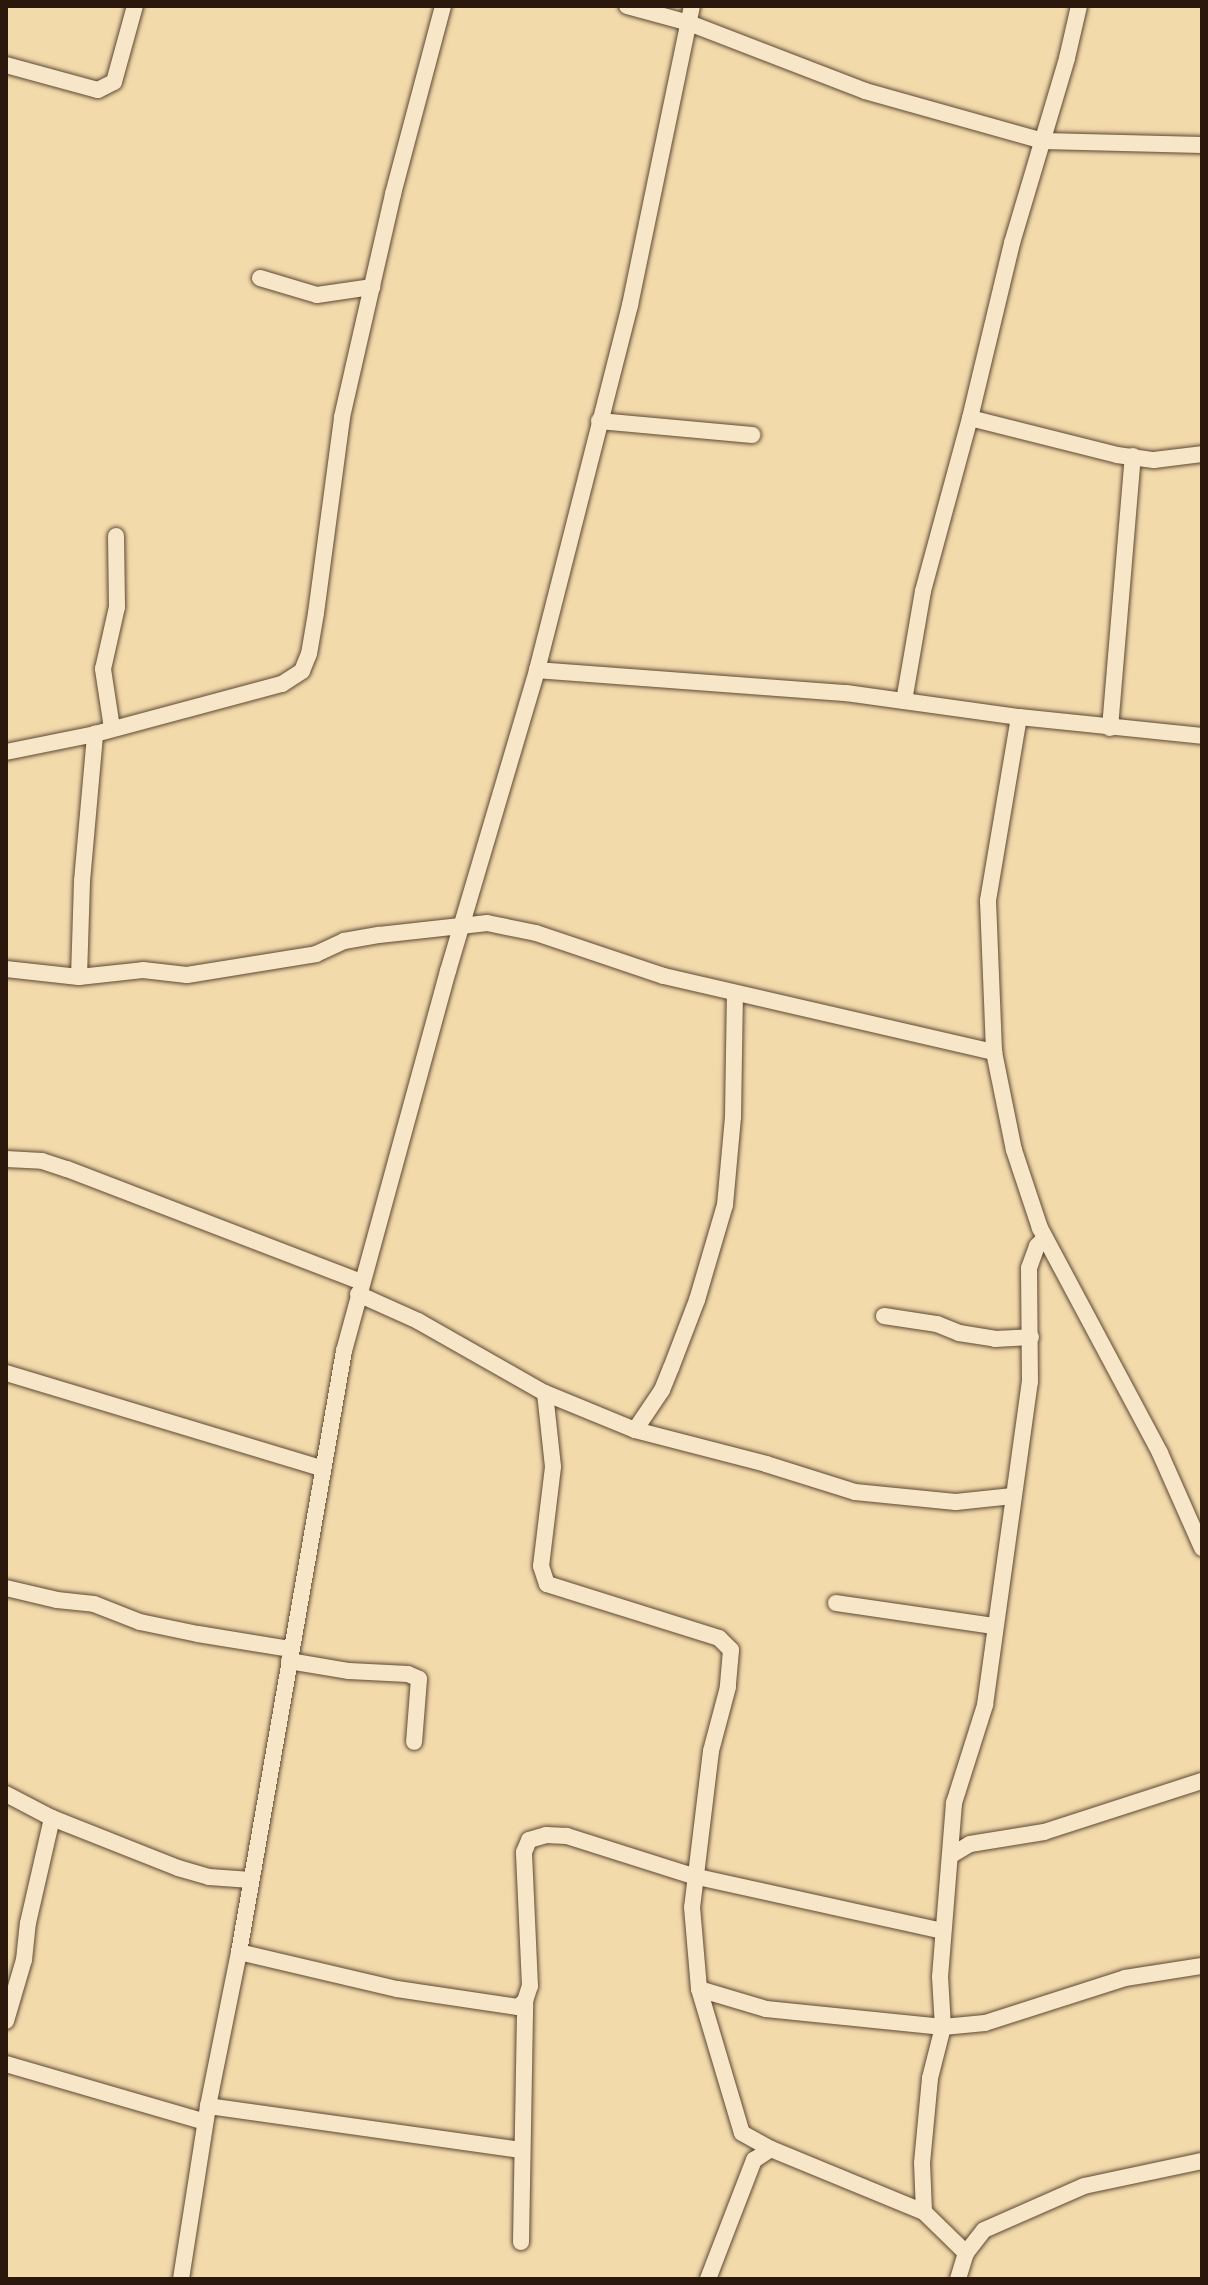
<!DOCTYPE html>
<style>
body{margin:0}
#map{position:relative;width:1208px;height:2285px;overflow:hidden;background:#f2daab;font-family:Vollkorn,serif}
div>[style]{position:absolute}
[style*='--x']{left:calc(var(--x)*1px);top:calc(var(--y)*1px);width:calc(var(--w)*1px);rotate:calc(var(--a)*1deg)}
.roads{filter:drop-shadow(0 0 2px #5e4834) drop-shadow(0 0 2px #5e4834)}
.street>*{height:16px;margin:-8px;padding:0 8px;transform-origin:8px;border-radius:8px;background:#f7e7c8}
span{translate:-50% -50%;white-space:nowrap;text-align:center;line-height:1.15;-webkit-text-stroke:8px #f7e7c8;paint-order:stroke}
.frame{position:absolute;inset:0;border:8px solid #2c170c;pointer-events:none}
</style>
<div id="map">
<div class="roads">
<div class="street">
<i style="--x:627;--y:6;--w:64;--a:15.3"></i>
<i style="--x:689;--y:23;--w:189;--a:21.1"></i>
<i style="--x:865;--y:91;--w:185;--a:15.7"></i>
<i style="--x:1043;--y:141;--w:159;--a:1.4"></i>
<i style="--x:6;--y:65;--w:95;--a:15.2"></i>
<i style="--x:98;--y:90;--w:18;--a:-27"></i>
<i style="--x:114;--y:82;--w:79;--a:-74.6"></i>
<i style="--x:260;--y:278;--w:59;--a:16.6"></i>
<i style="--x:317;--y:295;--w:56;--a:-8.3"></i>
<i style="--x:970;--y:418;--w:152;--a:14.1"></i>
<i style="--x:1117;--y:455;--w:37;--a:8"></i>
<i style="--x:1154;--y:460;--w:48;--a:-7.1"></i>
<i style="--x:599;--y:421;--w:154;--a:5.2"></i>
<i style="--x:537;--y:670;--w:377;--a:-75.7"></i>
<i style="--x:630;--y:305;--w:305;--a:-78.3"></i>
<i style="--x:904;--y:701;--w:112;--a:-80.2"></i>
<i style="--x:923;--y:591;--w:179;--a:-74.8"></i>
<i style="--x:970;--y:418;--w:180;--a:-76.5"></i>
<i style="--x:1012;--y:243;--w:193;--a:-73.4"></i>
<i style="--x:1067;--y:58;--w:53;--a:-77"></i>
<i style="--x:1019;--y:717;--w:187;--a:99.6"></i>
<i style="--x:988;--y:901;--w:151;--a:87.7"></i>
<i style="--x:994;--y:1052;--w:100;--a:78.5"></i>
<i style="--x:1014;--y:1150;--w:82;--a:71.6"></i>
<i style="--x:1040;--y:1228;--w:255;--a:61.9"></i>
<i style="--x:1160;--y:1453;--w:104;--a:66.1"></i>
<i style="--x:112;--y:728;--w:60;--a:-98.7"></i>
<i style="--x:103;--y:669;--w:64;--a:-77.3"></i>
<i style="--x:117;--y:607;--w:71;--a:-90.8"></i>
<i style="--x:1110;--y:728;--w:273;--a:-85.2"></i>
<i style="--x:6;--y:752;--w:91;--a:-11.4"></i>
<i style="--x:95;--y:734;--w:194;--a:-15"></i>
<i style="--x:282;--y:684;--w:24;--a:-33"></i>
<i style="--x:302;--y:671;--w:18;--a:-68"></i>
<i style="--x:309;--y:654;--w:42;--a:-80.3"></i>
<i style="--x:316;--y:613;--w:198;--a:-82.4"></i>
<i style="--x:342;--y:417;--w:229;--a:-77.1"></i>
<i style="--x:393;--y:194;--w:195;--a:-75.1"></i>
<i style="--x:6;--y:969;--w:73;--a:6.3"></i>
<i style="--x:79;--y:977;--w:64;--a:-6.2"></i>
<i style="--x:143;--y:970;--w:44;--a:6.5"></i>
<i style="--x:187;--y:975;--w:131;--a:-9.2"></i>
<i style="--x:316;--y:954;--w:31;--a:-25"></i>
<i style="--x:344;--y:941;--w:36;--a:-10"></i>
<i style="--x:379;--y:935;--w:109;--a:-6.3"></i>
<i style="--x:487;--y:923;--w:50;--a:11.5"></i>
<i style="--x:536;--y:933;--w:135;--a:18.6"></i>
<i style="--x:664;--y:976;--w:339;--a:13"></i>
<i style="--x:79;--y:977;--w:96;--a:-88.2"></i>
<i style="--x:82;--y:881;--w:148;--a:-84.9"></i>
<i style="--x:6;--y:1159;--w:36;--a:3"></i>
<i style="--x:42;--y:1161;--w:26;--a:18"></i>
<i style="--x:67;--y:1169;--w:315;--a:21"></i>
<i style="--x:358;--y:1294;--w:66;--a:24.2"></i>
<i style="--x:418;--y:1321;--w:146;--a:29.6"></i>
<i style="--x:545;--y:1393;--w:97;--a:22.3"></i>
<i style="--x:635;--y:1430;--w:135;--a:14.5"></i>
<i style="--x:766;--y:1464;--w:93;--a:17.5"></i>
<i style="--x:855;--y:1492;--w:101;--a:5.7"></i>
<i style="--x:956;--y:1502;--w:57;--a:-6"></i>
<i style="--x:884;--y:1316;--w:54;--a:8.6"></i>
<i style="--x:937;--y:1324;--w:24;--a:22"></i>
<i style="--x:959;--y:1333;--w:36;--a:9"></i>
<i style="--x:995;--y:1339;--w:36;--a:-3"></i>
<i style="--x:6;--y:1373;--w:329;--a:16.8"></i>
<i style="--x:545;--y:1393;--w:74;--a:83.8"></i>
<i style="--x:553;--y:1467;--w:100;--a:96.9"></i>
<i style="--x:541;--y:1566;--w:19;--a:72"></i>
<i style="--x:547;--y:1584;--w:180;--a:17.4"></i>
<i style="--x:719;--y:1638;--w:17;--a:45"></i>
<i style="--x:731;--y:1650;--w:37;--a:95"></i>
<i style="--x:728;--y:1687;--w:66;--a:104.9"></i>
<i style="--x:711;--y:1751;--w:157;--a:96.9"></i>
<i style="--x:692;--y:1907;--w:82;--a:85.1"></i>
<i style="--x:699;--y:1989;--w:150;--a:73.4"></i>
<i style="--x:742;--y:2133;--w:33;--a:29"></i>
<i style="--x:771;--y:2149;--w:165;--a:22.4"></i>
<i style="--x:924;--y:2212;--w:59;--a:44.3"></i>
<i style="--x:635;--y:1430;--w:48;--a:-56"></i>
<i style="--x:662;--y:1390;--w:24;--a:-68"></i>
<i style="--x:671;--y:1368;--w:73;--a:-69.1"></i>
<i style="--x:697;--y:1300;--w:99;--a:-73.6"></i>
<i style="--x:725;--y:1205;--w:88;--a:-84.8"></i>
<i style="--x:733;--y:1117;--w:123;--a:-89.1"></i>
<i style="--x:6;--y:1588;--w:52;--a:13.2"></i>
<i style="--x:57;--y:1600;--w:37;--a:6"></i>
<i style="--x:94;--y:1604;--w:49;--a:21.4"></i>
<i style="--x:140;--y:1622;--w:59;--a:11.7"></i>
<i style="--x:198;--y:1634;--w:94;--a:9.2"></i>
<i style="--x:836;--y:1603;--w:160;--a:8.3"></i>
<i style="--x:289;--y:1661;--w:61;--a:9.5"></i>
<i style="--x:349;--y:1671;--w:59;--a:2.9"></i>
<i style="--x:408;--y:1674;--w:12;--a:24"></i>
<i style="--x:419;--y:1679;--w:63;--a:94.5"></i>
<i style="--x:6;--y:1794;--w:52;--a:27.6"></i>
<i style="--x:52;--y:1818;--w:136;--a:21.6"></i>
<i style="--x:178;--y:1868;--w:32;--a:16"></i>
<i style="--x:209;--y:1877;--w:42;--a:4.1"></i>
<i style="--x:950;--y:1856;--w:23;--a:-31"></i>
<i style="--x:970;--y:1844;--w:75;--a:-9.2"></i>
<i style="--x:1044;--y:1832;--w:166;--a:-17.9"></i>
<i style="--x:239;--y:1952;--w:162;--a:13.2"></i>
<i style="--x:397;--y:1989;--w:122;--a:8.5"></i>
<i style="--x:518;--y:2007;--w:9;--a:-41"></i>
<i style="--x:525;--y:2001;--w:16;--a:-72"></i>
<i style="--x:530;--y:1986;--w:134;--a:-92.6"></i>
<i style="--x:524;--y:1852;--w:13;--a:-67"></i>
<i style="--x:529;--y:1840;--w:18;--a:-16"></i>
<i style="--x:546;--y:1835;--w:21;--a:3"></i>
<i style="--x:567;--y:1836;--w:132;--a:17.6"></i>
<i style="--x:693;--y:1876;--w:256;--a:12.4"></i>
<i style="--x:699;--y:1989;--w:70;--a:16.6"></i>
<i style="--x:766;--y:2009;--w:178;--a:5.8"></i>
<i style="--x:943;--y:2027;--w:42;--a:-5.4"></i>
<i style="--x:985;--y:2023;--w:147;--a:-17.8"></i>
<i style="--x:1125;--y:1978;--w:78;--a:-8.9"></i>
<i style="--x:6;--y:2021;--w:64;--a:-73.6"></i>
<i style="--x:24;--y:1960;--w:37;--a:-84"></i>
<i style="--x:28;--y:1923;--w:108;--a:-77.1"></i>
<i style="--x:6;--y:2064;--w:207;--a:16.2"></i>
<i style="--x:208;--y:2106;--w:317;--a:8"></i>
<i style="--x:924;--y:2212;--w:49;--a:-92.3"></i>
<i style="--x:922;--y:2163;--w:85;--a:-84.6"></i>
<i style="--x:930;--y:2078;--w:53;--a:-75.7"></i>
<i style="--x:943;--y:2027;--w:50;--a:-93.4"></i>
<i style="--x:940;--y:1977;--w:175;--a:-85.4"></i>
<i style="--x:954;--y:1803;--w:103;--a:-72.4"></i>
<i style="--x:985;--y:1705;--w:326;--a:-82.1"></i>
<i style="--x:1030;--y:1382;--w:114;--a:-90.5"></i>
<i style="--x:1029;--y:1268;--w:23;--a:-70"></i>
<i style="--x:1037;--y:1246;--w:11;--a:-45"></i>
<i style="--x:521;--y:2242;--w:241;--a:-89"></i>
<i style="--x:181;--y:2279;--w:175;--a:-81.1"></i>
<i style="--x:208;--y:2106;--w:157;--a:-78.6"></i>
<i style="--x:239;--y:1952;--w:610;--a:-80.09"></i>
<i style="--x:344;--y:1351;--w:394;--a:-74.7"></i>
<i style="--x:448;--y:971;--w:314;--a:-73.5"></i>
<i style="--x:537;--y:670;--w:310;--a:4.3"></i>
<i style="--x:846;--y:693;--w:175;--a:7.9"></i>
<i style="--x:1019;--y:717;--w:184;--a:5.9"></i>
<i style="--x:708;--y:2279;--w:128;--a:-68.9"></i>
<i style="--x:754;--y:2160;--w:20;--a:-33"></i>
<i style="--x:958;--y:2279;--w:27;--a:-73"></i>
<i style="--x:966;--y:2253;--w:29;--a:-52"></i>
<i style="--x:984;--y:2230;--w:109;--a:-23.7"></i>
<i style="--x:1084;--y:2186;--w:121;--a:-12"></i>
</div>
</div>
<div class="frame"></div>
</div>
